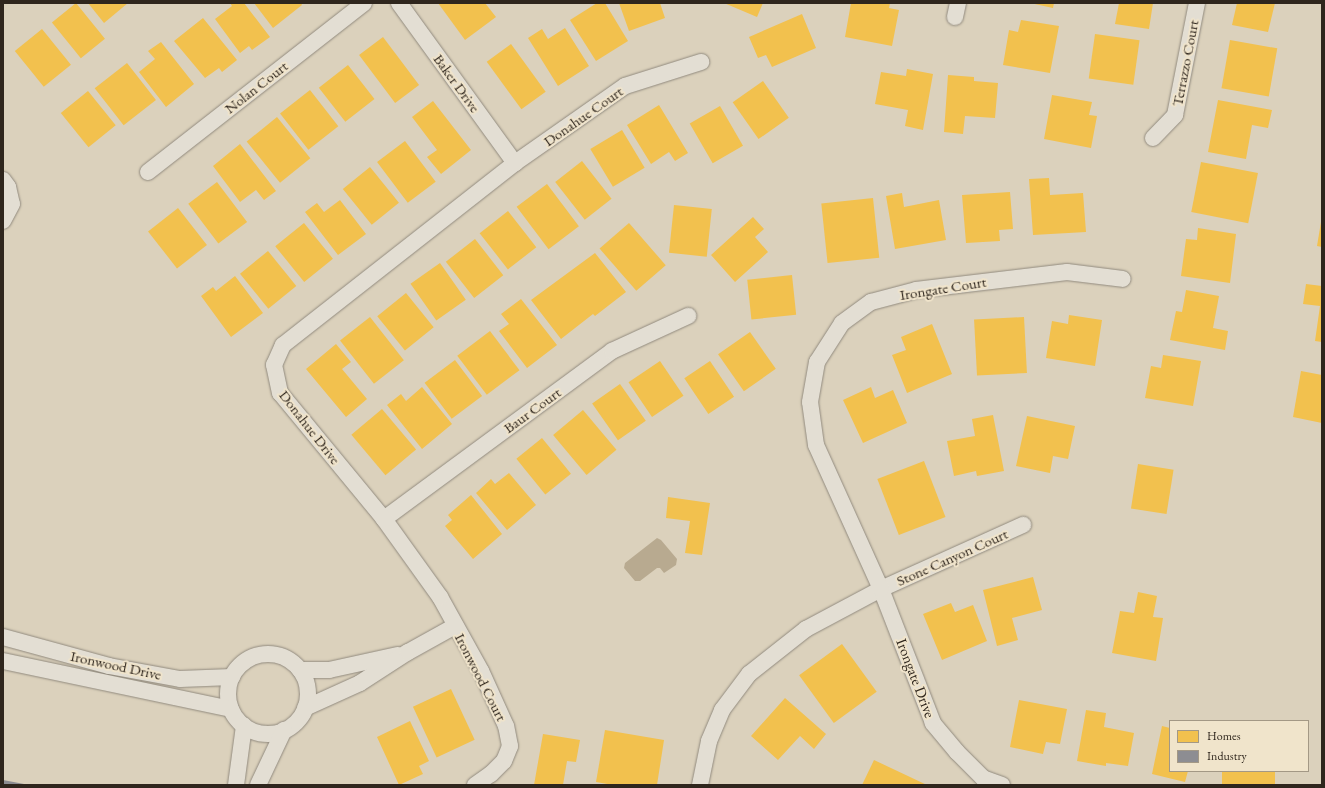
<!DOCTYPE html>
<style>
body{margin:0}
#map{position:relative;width:1325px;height:788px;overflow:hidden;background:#dbd1bc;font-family:"EB Garamond",serif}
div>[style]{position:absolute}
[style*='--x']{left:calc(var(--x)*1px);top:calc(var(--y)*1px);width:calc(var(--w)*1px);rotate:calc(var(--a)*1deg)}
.water>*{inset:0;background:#b8aa90}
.homes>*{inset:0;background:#f2c14e;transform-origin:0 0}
.industry>*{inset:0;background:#8d8d92}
.roads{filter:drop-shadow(0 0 1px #918a7e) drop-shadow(0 0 1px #918a7e)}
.street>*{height:16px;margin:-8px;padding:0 8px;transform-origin:8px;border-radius:8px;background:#e3ded3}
.street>.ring{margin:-8px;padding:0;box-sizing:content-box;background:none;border:16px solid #e3ded3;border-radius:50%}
span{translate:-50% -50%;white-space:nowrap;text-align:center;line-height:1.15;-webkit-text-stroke:4px #f0e4cb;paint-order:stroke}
.street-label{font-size:15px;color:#2f261d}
.frame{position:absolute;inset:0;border:4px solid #2f261d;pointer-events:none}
.legend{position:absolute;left:1169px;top:720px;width:140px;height:52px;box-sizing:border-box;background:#f0e4cb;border:1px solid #a39885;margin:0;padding:5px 7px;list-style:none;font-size:12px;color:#2f261d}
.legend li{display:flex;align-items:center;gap:8px;height:20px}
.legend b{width:20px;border:1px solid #a39885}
</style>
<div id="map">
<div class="water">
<i style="clip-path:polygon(657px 538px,661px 540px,677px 559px,676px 565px,664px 573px,660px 568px,657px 568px,640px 581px,635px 581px,624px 568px,625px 563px)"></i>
</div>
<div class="homes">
<i style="left:76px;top:3px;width:46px;height:31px;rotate:51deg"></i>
<i style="clip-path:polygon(88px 3px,128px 3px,104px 23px)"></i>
<i style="clip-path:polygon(230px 3px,244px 3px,270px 37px,252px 50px,249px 46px,240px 53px,215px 19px,232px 6px)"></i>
<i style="clip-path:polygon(254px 3px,301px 3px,302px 5px,273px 28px)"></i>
<i style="clip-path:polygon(438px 3px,485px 3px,496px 17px,465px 40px)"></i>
<i style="clip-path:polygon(597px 3px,605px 3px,628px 41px,596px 61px,570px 20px)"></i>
<i style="clip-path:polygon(619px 3px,660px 3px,665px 18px,629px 31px)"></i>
<i style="clip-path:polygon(724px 3px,763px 3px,757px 17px)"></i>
<i style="clip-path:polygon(851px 3px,890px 3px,889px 8px,899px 10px,892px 46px,845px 37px)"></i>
<i style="clip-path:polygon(1030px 3px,1054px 3px,1053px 8px)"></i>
<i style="clip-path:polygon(1119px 3px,1153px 3px,1149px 29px,1115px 24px)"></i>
<i style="clip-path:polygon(1237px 3px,1275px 3px,1268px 32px,1232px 25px)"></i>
<i style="clip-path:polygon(802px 14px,816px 48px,772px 67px,766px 55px,758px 58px,749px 37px)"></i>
<i style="clip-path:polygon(203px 18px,237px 60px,222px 72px,219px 68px,205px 78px,174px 41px)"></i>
<i style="clip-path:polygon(1021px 20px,1059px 26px,1050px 73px,1003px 65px,1009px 30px,1018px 32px)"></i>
<i style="clip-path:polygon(565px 28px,589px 66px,558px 86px,528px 38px,542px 29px,548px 39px)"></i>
<i style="left:42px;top:29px;width:46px;height:35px;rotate:51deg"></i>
<i style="left:1095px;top:34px;width:45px;height:45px;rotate:8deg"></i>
<i style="left:383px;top:37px;width:60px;height:30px;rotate:53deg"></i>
<i style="left:1230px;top:40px;width:48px;height:49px;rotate:10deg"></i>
<i style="clip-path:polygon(161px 42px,194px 84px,166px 107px,139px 72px,155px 59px,148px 51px)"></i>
<i style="left:511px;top:44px;width:59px;height:30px;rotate:54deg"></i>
<i style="left:127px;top:63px;width:47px;height:41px;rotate:52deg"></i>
<i style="left:348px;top:65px;width:43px;height:37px;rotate:52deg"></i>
<i style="clip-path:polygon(907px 69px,933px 74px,923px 130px,905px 126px,908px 110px,875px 104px,881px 72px,906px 76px)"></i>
<i style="clip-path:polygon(948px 75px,974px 77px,974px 81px,998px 83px,995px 118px,965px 116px,963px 134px,944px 132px)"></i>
<i style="left:763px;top:81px;width:45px;height:37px;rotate:55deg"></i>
<i style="left:310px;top:90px;width:46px;height:38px;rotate:52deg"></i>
<i style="left:88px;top:91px;width:44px;height:35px;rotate:51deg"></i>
<i style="clip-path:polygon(1052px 95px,1092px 102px,1089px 115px,1097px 116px,1091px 148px,1044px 139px)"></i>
<i style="clip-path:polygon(1218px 100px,1272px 110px,1268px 128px,1252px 125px,1246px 159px,1208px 152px)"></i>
<i style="clip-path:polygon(433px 101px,471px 150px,441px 174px,427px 157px,437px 150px,412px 117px)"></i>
<i style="clip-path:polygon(659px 105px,688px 153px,675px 161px,669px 152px,651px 164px,627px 125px)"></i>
<i style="left:720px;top:106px;width:46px;height:35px;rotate:60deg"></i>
<i style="left:277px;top:117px;width:53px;height:39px;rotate:51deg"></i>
<i style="left:622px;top:130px;width:44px;height:37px;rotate:59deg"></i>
<i style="left:405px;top:141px;width:51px;height:35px;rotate:53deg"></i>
<i style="clip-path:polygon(240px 144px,276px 191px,264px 200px,256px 190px,240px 202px,213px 166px)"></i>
<i style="left:582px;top:161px;width:48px;height:34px;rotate:52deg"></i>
<i style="left:1201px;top:162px;width:58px;height:51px;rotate:11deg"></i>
<i style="left:370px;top:167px;width:46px;height:35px;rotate:51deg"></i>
<i style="clip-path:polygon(1049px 178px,1050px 195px,1083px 193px,1086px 232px,1033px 235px,1029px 179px)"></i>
<i style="left:217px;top:182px;width:50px;height:36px;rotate:53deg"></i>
<i style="left:547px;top:184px;width:53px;height:38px;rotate:53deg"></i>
<i style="clip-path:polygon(1010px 192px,1013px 229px,999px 230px,1000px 241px,966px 243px,962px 195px)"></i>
<i style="clip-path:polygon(902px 193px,904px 207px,939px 200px,946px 240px,895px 249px,886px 196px)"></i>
<i style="left:873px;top:198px;width:60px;height:52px;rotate:84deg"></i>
<i style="clip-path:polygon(340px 200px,366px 234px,338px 255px,305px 212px,317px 203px,324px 212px)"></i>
<i style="left:674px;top:205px;width:38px;height:48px;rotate:6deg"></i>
<i style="left:178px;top:208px;width:47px;height:38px;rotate:52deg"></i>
<i style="left:508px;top:211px;width:46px;height:36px;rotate:52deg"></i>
<i style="clip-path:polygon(753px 217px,764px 229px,755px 237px,768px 252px,735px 282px,711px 255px)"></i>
<i style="clip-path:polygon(1321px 222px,1322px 222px,1322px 247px,1317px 246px)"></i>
<i style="left:304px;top:223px;width:46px;height:37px;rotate:51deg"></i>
<i style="left:629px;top:223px;width:56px;height:39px;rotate:49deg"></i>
<i style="clip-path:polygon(1198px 228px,1236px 234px,1230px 283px,1181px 276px,1186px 239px,1197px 240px)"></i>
<i style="left:475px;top:239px;width:46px;height:37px;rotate:52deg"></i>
<i style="left:268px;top:251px;width:45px;height:36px;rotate:51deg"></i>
<i style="clip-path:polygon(595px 253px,626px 292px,595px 316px,593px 314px,561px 339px,531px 300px)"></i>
<i style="left:440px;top:263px;width:45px;height:36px;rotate:55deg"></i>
<i style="left:792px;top:275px;width:40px;height:45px;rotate:84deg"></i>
<i style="clip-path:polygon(235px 276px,263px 313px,231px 337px,201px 296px,213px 287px,216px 291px)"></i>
<i style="clip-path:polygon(1306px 284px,1322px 286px,1322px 342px,1315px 341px,1320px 306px,1303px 304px)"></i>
<i style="clip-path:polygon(1186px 290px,1219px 296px,1213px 328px,1228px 331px,1225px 350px,1170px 340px,1176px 311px,1182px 312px)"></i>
<i style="left:406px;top:293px;width:44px;height:37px;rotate:51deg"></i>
<i style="clip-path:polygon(521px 299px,557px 345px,527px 368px,499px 331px,509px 324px,501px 314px)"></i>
<i style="clip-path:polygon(1069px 315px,1102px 320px,1095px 366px,1046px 358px,1052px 321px,1068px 324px)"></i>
<i style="left:370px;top:317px;width:55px;height:38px;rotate:52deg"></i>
<i style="left:1024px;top:317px;width:56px;height:50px;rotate:87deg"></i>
<i style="clip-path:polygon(932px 324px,952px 374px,907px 393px,892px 355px,906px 350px,901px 337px)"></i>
<i style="left:490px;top:331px;width:49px;height:41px;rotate:53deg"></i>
<i style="left:750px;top:332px;width:45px;height:39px;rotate:55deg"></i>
<i style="clip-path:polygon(336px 344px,351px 362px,342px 369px,367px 399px,346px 417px,306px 369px)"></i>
<i style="clip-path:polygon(1163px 355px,1201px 361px,1193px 406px,1145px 398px,1151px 366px,1161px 368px)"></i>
<i style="left:455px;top:360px;width:45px;height:38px;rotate:53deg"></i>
<i style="left:660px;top:361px;width:42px;height:38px;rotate:56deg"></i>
<i style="left:710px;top:361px;width:43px;height:31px;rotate:56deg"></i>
<i style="clip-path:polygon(1301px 371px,1322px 375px,1322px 423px,1293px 417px)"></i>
<i style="left:620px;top:384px;width:45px;height:34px;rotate:55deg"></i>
<i style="clip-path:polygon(422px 387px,452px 424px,422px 449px,387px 405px,401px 394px,406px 401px)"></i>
<i style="clip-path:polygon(871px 387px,875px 398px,893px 390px,907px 423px,863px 443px,843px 400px)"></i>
<i style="left:382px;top:409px;width:53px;height:40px;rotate:50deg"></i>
<i style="left:583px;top:410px;width:52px;height:39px;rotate:50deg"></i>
<i style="clip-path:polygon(993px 415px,1004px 471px,977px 476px,976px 471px,954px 476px,947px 441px,975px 436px,972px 419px)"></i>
<i style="clip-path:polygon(1027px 416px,1075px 426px,1068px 459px,1053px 456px,1050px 473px,1016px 466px)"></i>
<i style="left:542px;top:438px;width:46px;height:33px;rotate:51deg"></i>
<i style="left:924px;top:461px;width:60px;height:50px;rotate:69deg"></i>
<i style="left:1138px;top:464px;width:36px;height:45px;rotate:9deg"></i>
<i style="clip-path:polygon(509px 473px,536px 505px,507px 530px,476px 493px,491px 479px,495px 484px)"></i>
<i style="clip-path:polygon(471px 495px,502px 534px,473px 559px,445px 526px,452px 520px,448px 515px)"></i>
<i style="clip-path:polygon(668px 497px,710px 503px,702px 555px,685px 553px,690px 521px,666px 518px)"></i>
<i style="clip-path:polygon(1033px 577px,1042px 610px,1012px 618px,1018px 640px,997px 646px,983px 590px)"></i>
<i style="clip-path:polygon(1138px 592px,1157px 596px,1153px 617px,1163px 618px,1156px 661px,1112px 653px,1120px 611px,1134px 613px)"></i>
<i style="clip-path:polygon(951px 603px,955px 612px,973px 605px,987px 641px,942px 660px,923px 614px)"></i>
<i style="left:842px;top:644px;width:59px;height:53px;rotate:54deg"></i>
<i style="left:451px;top:689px;width:56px;height:42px;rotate:65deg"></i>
<i style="clip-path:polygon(785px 698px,826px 734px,814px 749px,800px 736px,778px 760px,751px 736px)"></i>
<i style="clip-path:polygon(1019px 700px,1067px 709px,1060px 744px,1046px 742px,1043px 754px,1010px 747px)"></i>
<i style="clip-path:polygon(1086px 710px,1106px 713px,1104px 727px,1134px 733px,1128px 766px,1106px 763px,1106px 766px,1077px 761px)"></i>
<i style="clip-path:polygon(410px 721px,429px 761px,419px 766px,423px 774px,399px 785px,377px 737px)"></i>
<i style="clip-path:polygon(1162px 726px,1170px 728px,1170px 771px,1188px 771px,1185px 782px,1152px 774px)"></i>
<i style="clip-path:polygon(605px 730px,664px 740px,657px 785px,613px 785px,596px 782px)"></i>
<i style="clip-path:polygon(543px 734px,580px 740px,576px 762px,567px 761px,563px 785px,534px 785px)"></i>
<i style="clip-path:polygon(874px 760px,927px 785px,862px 785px)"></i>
<i style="left:1222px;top:771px;width:53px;height:14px"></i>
</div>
<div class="industry">
<i style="clip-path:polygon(3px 780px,24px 784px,24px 785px,3px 785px)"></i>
</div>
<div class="roads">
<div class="street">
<i style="--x:399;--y:3;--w:198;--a:54.1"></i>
<i style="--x:955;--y:17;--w:14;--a:-78"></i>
<i style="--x:1153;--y:138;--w:32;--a:-46"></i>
<i style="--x:1175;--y:115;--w:114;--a:-78.9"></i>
<i style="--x:148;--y:172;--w:274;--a:-38"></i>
<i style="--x:3;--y:180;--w:9;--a:54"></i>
<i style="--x:8;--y:187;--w:17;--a:77"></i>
<i style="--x:12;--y:204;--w:19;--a:118"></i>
<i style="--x:384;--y:519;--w:283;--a:-36.4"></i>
<i style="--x:612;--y:351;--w:84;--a:-24.7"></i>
<i style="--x:3;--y:637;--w:110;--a:15.3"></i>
<i style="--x:109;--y:666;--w:72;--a:10.4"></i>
<i style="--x:180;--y:679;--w:52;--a:-2.2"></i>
<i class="ring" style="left:228px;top:654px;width:64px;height:64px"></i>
<i style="--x:3;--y:661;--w:233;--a:11.9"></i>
<i style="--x:300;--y:670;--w:29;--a:0"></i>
<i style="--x:329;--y:670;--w:70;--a:-12.4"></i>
<i style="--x:305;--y:708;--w:60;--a:-24.4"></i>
<i style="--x:360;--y:683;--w:57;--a:-32.9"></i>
<i style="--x:408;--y:652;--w:54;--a:-29"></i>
<i style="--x:236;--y:785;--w:60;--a:-82.3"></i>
<i style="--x:258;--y:785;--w:61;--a:-64.7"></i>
<i style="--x:475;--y:785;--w:19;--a:-35"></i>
<i style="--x:491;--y:774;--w:18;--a:-45"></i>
<i style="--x:504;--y:761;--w:16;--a:-68"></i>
<i style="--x:510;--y:746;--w:20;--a:-101"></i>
<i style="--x:506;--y:726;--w:60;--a:-114.4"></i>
<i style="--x:481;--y:671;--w:85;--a:-119"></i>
<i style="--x:440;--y:597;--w:96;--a:-125.7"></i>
<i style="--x:384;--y:519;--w:163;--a:-129.5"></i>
<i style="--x:280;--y:393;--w:29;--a:-102"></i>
<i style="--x:274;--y:365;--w:22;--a:-66"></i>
<i style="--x:283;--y:345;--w:295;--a:-38.1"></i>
<i style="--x:515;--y:163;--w:134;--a:-35"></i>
<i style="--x:625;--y:86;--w:80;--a:-17.5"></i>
<i style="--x:700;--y:785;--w:45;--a:-78.4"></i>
<i style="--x:709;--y:741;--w:34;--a:-67"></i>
<i style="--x:722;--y:710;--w:45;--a:-53.1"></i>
<i style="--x:749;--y:674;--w:73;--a:-38.3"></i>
<i style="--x:806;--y:629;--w:85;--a:-28.1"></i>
<i style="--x:881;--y:589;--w:156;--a:-24.3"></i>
<i style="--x:1002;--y:785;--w:20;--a:-160"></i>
<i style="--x:983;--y:778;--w:37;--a:-135"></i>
<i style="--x:957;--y:752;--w:38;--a:-130"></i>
<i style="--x:933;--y:723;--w:144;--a:-111.2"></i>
<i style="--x:881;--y:589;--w:158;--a:-114.3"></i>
<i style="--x:816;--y:445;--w:43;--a:-97.9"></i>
<i style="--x:810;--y:402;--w:41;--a:-80.1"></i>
<i style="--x:817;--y:362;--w:46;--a:-57.3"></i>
<i style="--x:842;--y:323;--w:36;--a:-36"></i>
<i style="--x:871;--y:302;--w:47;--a:-14.9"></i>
<i style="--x:916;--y:290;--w:152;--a:-6.8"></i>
<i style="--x:1067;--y:272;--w:56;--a:7.1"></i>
</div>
</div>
<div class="street-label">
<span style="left:1185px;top:63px;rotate:-79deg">Terrazzo Court</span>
<span style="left:457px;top:83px;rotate:54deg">Baker Drive</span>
<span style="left:256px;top:87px;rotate:-38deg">Nolan Court</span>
<span style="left:583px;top:116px;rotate:-35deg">Donahue Court</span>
<span style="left:943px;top:288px;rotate:-9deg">Irongate Court</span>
<span style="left:532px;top:410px;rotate:-36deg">Baur Court</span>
<span style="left:310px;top:427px;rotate:52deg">Donahue Drive</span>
<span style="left:952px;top:557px;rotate:-24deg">Stone Canyon Court</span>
<span style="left:116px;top:665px;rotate:12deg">Ironwood Drive</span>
<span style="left:481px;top:677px;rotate:63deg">Ironwood Court</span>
<span style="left:916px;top:678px;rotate:69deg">Irongate Drive</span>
</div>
<div class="frame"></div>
<ul class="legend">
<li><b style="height:11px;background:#f2c14e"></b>Homes</li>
<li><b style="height:11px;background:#8d8d92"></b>Industry</li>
</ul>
</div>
